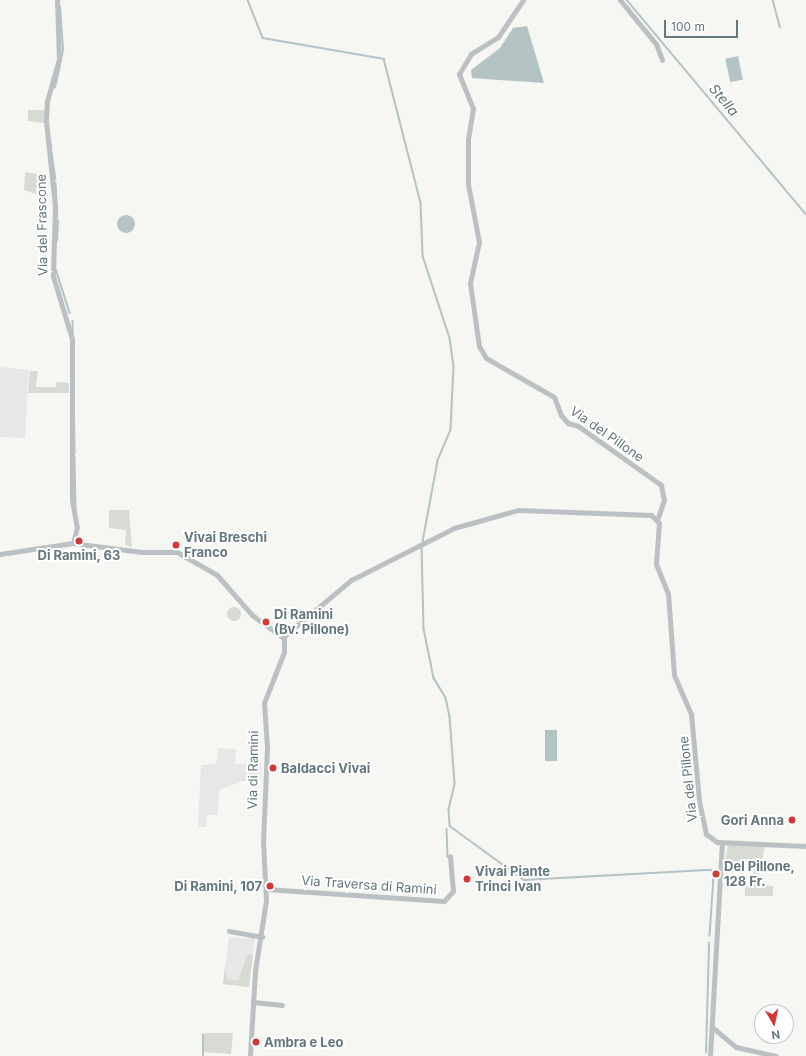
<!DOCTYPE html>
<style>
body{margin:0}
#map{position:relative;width:806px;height:1056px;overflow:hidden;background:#f6f6f3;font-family:Inter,sans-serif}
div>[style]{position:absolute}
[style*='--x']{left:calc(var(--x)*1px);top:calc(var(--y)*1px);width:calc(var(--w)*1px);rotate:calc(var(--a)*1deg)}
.built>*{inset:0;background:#e7e7e7}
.green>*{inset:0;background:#d7dbd3}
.round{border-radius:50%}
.water>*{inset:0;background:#b4c3c4;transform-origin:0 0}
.stream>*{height:1.5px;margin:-0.75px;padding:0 0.75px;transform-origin:0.75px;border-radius:0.75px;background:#b4c3c4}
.minor>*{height:5px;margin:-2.5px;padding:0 2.5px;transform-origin:2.5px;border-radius:2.5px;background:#bbc1c3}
.dots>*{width:11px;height:11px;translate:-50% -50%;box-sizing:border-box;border:2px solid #fff;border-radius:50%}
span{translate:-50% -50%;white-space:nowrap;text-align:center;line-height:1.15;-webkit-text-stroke:4px #fff;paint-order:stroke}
.street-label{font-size:13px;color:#64777c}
.poi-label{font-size:13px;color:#64777c;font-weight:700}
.left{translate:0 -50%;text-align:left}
.right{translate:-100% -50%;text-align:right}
.water-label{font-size:14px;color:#5e7677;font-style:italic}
.north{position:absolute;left:754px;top:1004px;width:40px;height:40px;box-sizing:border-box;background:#fff;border:1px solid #c1c9cb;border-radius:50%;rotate:171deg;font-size:11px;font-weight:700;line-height:16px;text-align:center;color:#64777c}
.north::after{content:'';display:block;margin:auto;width:14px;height:18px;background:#d43836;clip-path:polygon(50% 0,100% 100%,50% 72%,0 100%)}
.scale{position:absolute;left:664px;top:20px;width:74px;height:18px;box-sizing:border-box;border:2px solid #64777c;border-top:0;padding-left:5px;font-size:12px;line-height:14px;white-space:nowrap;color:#64777c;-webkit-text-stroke:3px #fff;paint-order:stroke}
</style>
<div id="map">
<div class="built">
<i style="clip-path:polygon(0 367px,29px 370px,25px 438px,0 437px)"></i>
<i style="clip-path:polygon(218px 748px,236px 749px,235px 764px,261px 763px,261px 780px,243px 781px,219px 790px,218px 815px,207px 815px,206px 827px,198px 827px,201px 765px,216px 764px)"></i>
<i style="clip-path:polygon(248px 936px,255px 938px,249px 987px,223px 984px,229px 937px,247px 939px)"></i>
</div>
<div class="green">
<i style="clip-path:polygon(28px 110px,45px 110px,45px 123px,28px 121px)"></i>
<i style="clip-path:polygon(25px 172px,37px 174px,36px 194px,24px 190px)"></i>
<i style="clip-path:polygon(30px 371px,38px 371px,36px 387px,56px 387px,56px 382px,69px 383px,69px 393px,28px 393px)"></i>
<i style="clip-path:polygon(109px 510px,129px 510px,132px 547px,125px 545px,126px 530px,109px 528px)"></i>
<i class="round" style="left:227px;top:607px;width:14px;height:14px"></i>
<i style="clip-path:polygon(728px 845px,765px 846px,757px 882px,759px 885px,773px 886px,773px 896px,745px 896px,745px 886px,753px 886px,754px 862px,725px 861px)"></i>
<i style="clip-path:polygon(247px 955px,253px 955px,249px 987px,223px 984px,225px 966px,227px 979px,238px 981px)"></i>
<i style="clip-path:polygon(204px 1033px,233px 1033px,231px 1054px,204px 1052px)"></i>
</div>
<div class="water">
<i style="clip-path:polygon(527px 26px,544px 83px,472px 78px,471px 70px,500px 48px,513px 28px)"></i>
<i style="left:738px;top:56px;width:24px;height:13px;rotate:78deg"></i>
<i class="round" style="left:117px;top:215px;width:18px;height:18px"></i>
<i style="left:545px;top:730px;width:12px;height:31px"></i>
</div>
<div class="stream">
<i style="--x:248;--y:0;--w:41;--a:68.5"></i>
<i style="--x:263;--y:38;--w:123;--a:9.8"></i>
<i style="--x:384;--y:59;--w:149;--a:75.6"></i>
<i style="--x:421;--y:203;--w:53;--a:87.8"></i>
<i style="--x:423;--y:256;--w:86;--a:71.8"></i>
<i style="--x:450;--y:338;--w:28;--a:82"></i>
<i style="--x:454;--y:366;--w:64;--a:92.7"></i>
<i style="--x:451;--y:430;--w:34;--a:113"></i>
<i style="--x:438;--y:461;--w:82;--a:100.5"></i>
<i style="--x:627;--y:0;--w:279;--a:50.1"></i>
<i style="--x:773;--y:0;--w:28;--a:75"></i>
<i style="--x:55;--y:88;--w:40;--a:-78"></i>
<i style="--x:63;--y:49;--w:42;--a:-94.1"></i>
<i style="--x:50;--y:138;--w:10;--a:79"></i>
<i style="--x:52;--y:152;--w:27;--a:82"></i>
<i style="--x:56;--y:183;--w:34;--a:87"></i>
<i style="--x:57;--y:241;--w:20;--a:-87"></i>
<i style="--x:56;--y:269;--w:46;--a:72.3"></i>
<i style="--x:73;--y:321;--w:132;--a:89.1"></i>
<i style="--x:75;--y:457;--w:54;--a:88.9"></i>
<i style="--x:422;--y:546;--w:83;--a:88.6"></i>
<i style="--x:424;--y:629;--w:50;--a:78.5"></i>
<i style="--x:434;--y:678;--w:23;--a:59"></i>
<i style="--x:446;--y:698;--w:19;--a:78"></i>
<i style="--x:450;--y:717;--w:67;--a:85.7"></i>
<i style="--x:455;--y:784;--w:27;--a:103"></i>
<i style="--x:449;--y:810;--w:16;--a:86"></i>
<i style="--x:450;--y:826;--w:92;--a:36.1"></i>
<i style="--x:524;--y:880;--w:187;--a:-3.1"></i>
<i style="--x:711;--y:870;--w:8;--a:67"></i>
<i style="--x:714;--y:877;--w:59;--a:93.9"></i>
<i style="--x:447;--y:829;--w:28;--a:88"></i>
<i style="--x:706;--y:1053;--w:110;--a:-88.4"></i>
<i style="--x:203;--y:1056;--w:21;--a:-90"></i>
</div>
<div class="minor">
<i style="--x:57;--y:0;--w:59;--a:88.1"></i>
<i style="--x:59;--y:59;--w:44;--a:105.9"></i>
<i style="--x:47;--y:101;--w:20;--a:93"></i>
<i style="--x:46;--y:121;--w:86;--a:84"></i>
<i style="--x:55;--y:207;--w:69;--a:91.7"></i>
<i style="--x:53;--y:276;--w:66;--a:73.2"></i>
<i style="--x:72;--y:339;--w:161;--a:90"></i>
<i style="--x:72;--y:500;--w:27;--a:80"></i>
<i style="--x:77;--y:527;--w:16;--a:104"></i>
<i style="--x:523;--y:0;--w:45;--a:124"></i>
<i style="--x:498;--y:37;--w:32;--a:148"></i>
<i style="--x:471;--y:54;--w:23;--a:121"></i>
<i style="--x:459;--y:74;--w:37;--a:68"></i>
<i style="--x:473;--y:108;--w:30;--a:99"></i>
<i style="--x:468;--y:138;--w:46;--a:90"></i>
<i style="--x:468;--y:184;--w:59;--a:79.3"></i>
<i style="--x:479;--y:242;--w:42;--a:102.4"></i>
<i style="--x:470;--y:283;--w:64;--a:81.9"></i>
<i style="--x:479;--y:346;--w:14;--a:60"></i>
<i style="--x:486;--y:358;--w:78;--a:29.8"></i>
<i style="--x:554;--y:397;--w:19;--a:69"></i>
<i style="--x:561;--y:415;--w:11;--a:49"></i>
<i style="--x:568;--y:423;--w:10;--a:17"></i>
<i style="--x:578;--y:426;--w:102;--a:35.4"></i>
<i style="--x:661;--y:485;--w:15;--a:79"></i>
<i style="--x:664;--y:500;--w:21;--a:109"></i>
<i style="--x:620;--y:0;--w:57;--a:50.7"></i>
<i style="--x:656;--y:44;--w:17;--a:69"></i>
<i style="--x:0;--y:554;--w:74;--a:-8.6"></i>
<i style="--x:73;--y:543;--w:69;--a:7.5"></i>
<i style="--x:141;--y:552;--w:36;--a:0"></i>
<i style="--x:177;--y:552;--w:46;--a:29.9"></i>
<i style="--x:217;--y:575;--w:53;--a:48.8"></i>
<i style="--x:252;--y:615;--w:39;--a:36"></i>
<i style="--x:284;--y:638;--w:14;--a:90"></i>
<i style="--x:284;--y:652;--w:55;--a:111.4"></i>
<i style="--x:264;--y:703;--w:44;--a:86.1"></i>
<i style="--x:267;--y:747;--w:94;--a:92.4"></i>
<i style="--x:263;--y:841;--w:59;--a:87.1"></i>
<i style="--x:266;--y:900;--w:72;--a:98.8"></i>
<i style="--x:255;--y:971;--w:85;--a:93.4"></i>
<i style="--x:283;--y:637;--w:89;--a:-40"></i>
<i style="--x:351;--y:580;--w:115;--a:-26.8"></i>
<i style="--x:454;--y:528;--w:66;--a:-15.7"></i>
<i style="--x:518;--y:510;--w:133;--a:2.2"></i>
<i style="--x:651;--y:515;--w:11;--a:45"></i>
<i style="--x:659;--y:523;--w:41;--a:94.2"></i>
<i style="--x:656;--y:564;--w:31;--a:68"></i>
<i style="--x:668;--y:593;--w:82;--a:85.8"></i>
<i style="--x:674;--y:675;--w:43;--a:66.4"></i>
<i style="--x:691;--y:714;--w:87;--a:84.7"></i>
<i style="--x:699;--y:801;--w:34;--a:78"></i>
<i style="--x:706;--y:834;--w:14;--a:36"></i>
<i style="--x:717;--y:842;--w:89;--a:2.6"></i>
<i style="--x:266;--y:889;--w:178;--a:3.9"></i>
<i style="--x:444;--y:901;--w:13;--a:-48"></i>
<i style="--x:453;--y:891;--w:35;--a:-95"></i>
<i style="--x:229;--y:931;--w:34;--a:10"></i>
<i style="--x:253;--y:1002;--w:29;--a:6"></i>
<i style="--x:712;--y:1027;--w:31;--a:40"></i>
<i style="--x:736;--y:1047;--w:41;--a:12.7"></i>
<i style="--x:710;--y:1056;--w:214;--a:-86.8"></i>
</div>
<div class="dots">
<i style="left:79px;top:541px;background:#d43836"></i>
<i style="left:176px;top:545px;background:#d43836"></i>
<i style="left:266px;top:622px;background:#d43836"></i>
<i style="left:273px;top:768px;background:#d43836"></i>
<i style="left:792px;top:820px;background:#d43836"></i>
<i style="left:716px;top:874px;background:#d43836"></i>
<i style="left:467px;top:879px;background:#d43836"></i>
<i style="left:270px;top:886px;background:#d43836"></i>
<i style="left:256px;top:1042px;background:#d43836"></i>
</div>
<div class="street-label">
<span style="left:42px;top:225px;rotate:-91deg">Via del Frascone</span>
<span style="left:607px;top:434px;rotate:35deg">Via del Pillone</span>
<span style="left:253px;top:770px;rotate:-89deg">Via di Ramini</span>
<span style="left:688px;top:779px;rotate:-96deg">Via del Pillone</span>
<span style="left:369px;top:885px;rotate:4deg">Via Traversa di Ramini</span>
</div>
<div class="poi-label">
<span class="left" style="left:184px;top:545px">Vivai Breschi<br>Franco</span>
<span style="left:79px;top:555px">Di Ramini, 63</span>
<span class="left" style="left:274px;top:622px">Di Ramini<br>(Bv. Pillone)</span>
<span class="left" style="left:281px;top:768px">Baldacci Vivai</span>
<span class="right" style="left:784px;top:820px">Gori Anna</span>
<span class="left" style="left:724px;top:874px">Del Pillone,<br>128 Fr.</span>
<span class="left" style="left:475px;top:879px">Vivai Piante<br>Trinci Ivan</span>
<span class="right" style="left:262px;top:886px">Di Ramini, 107</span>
<span class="left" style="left:264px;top:1042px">Ambra e Leo</span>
</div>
<div class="water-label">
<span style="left:724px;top:100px;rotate:50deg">Stella</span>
</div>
<div class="north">N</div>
<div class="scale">100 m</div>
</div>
